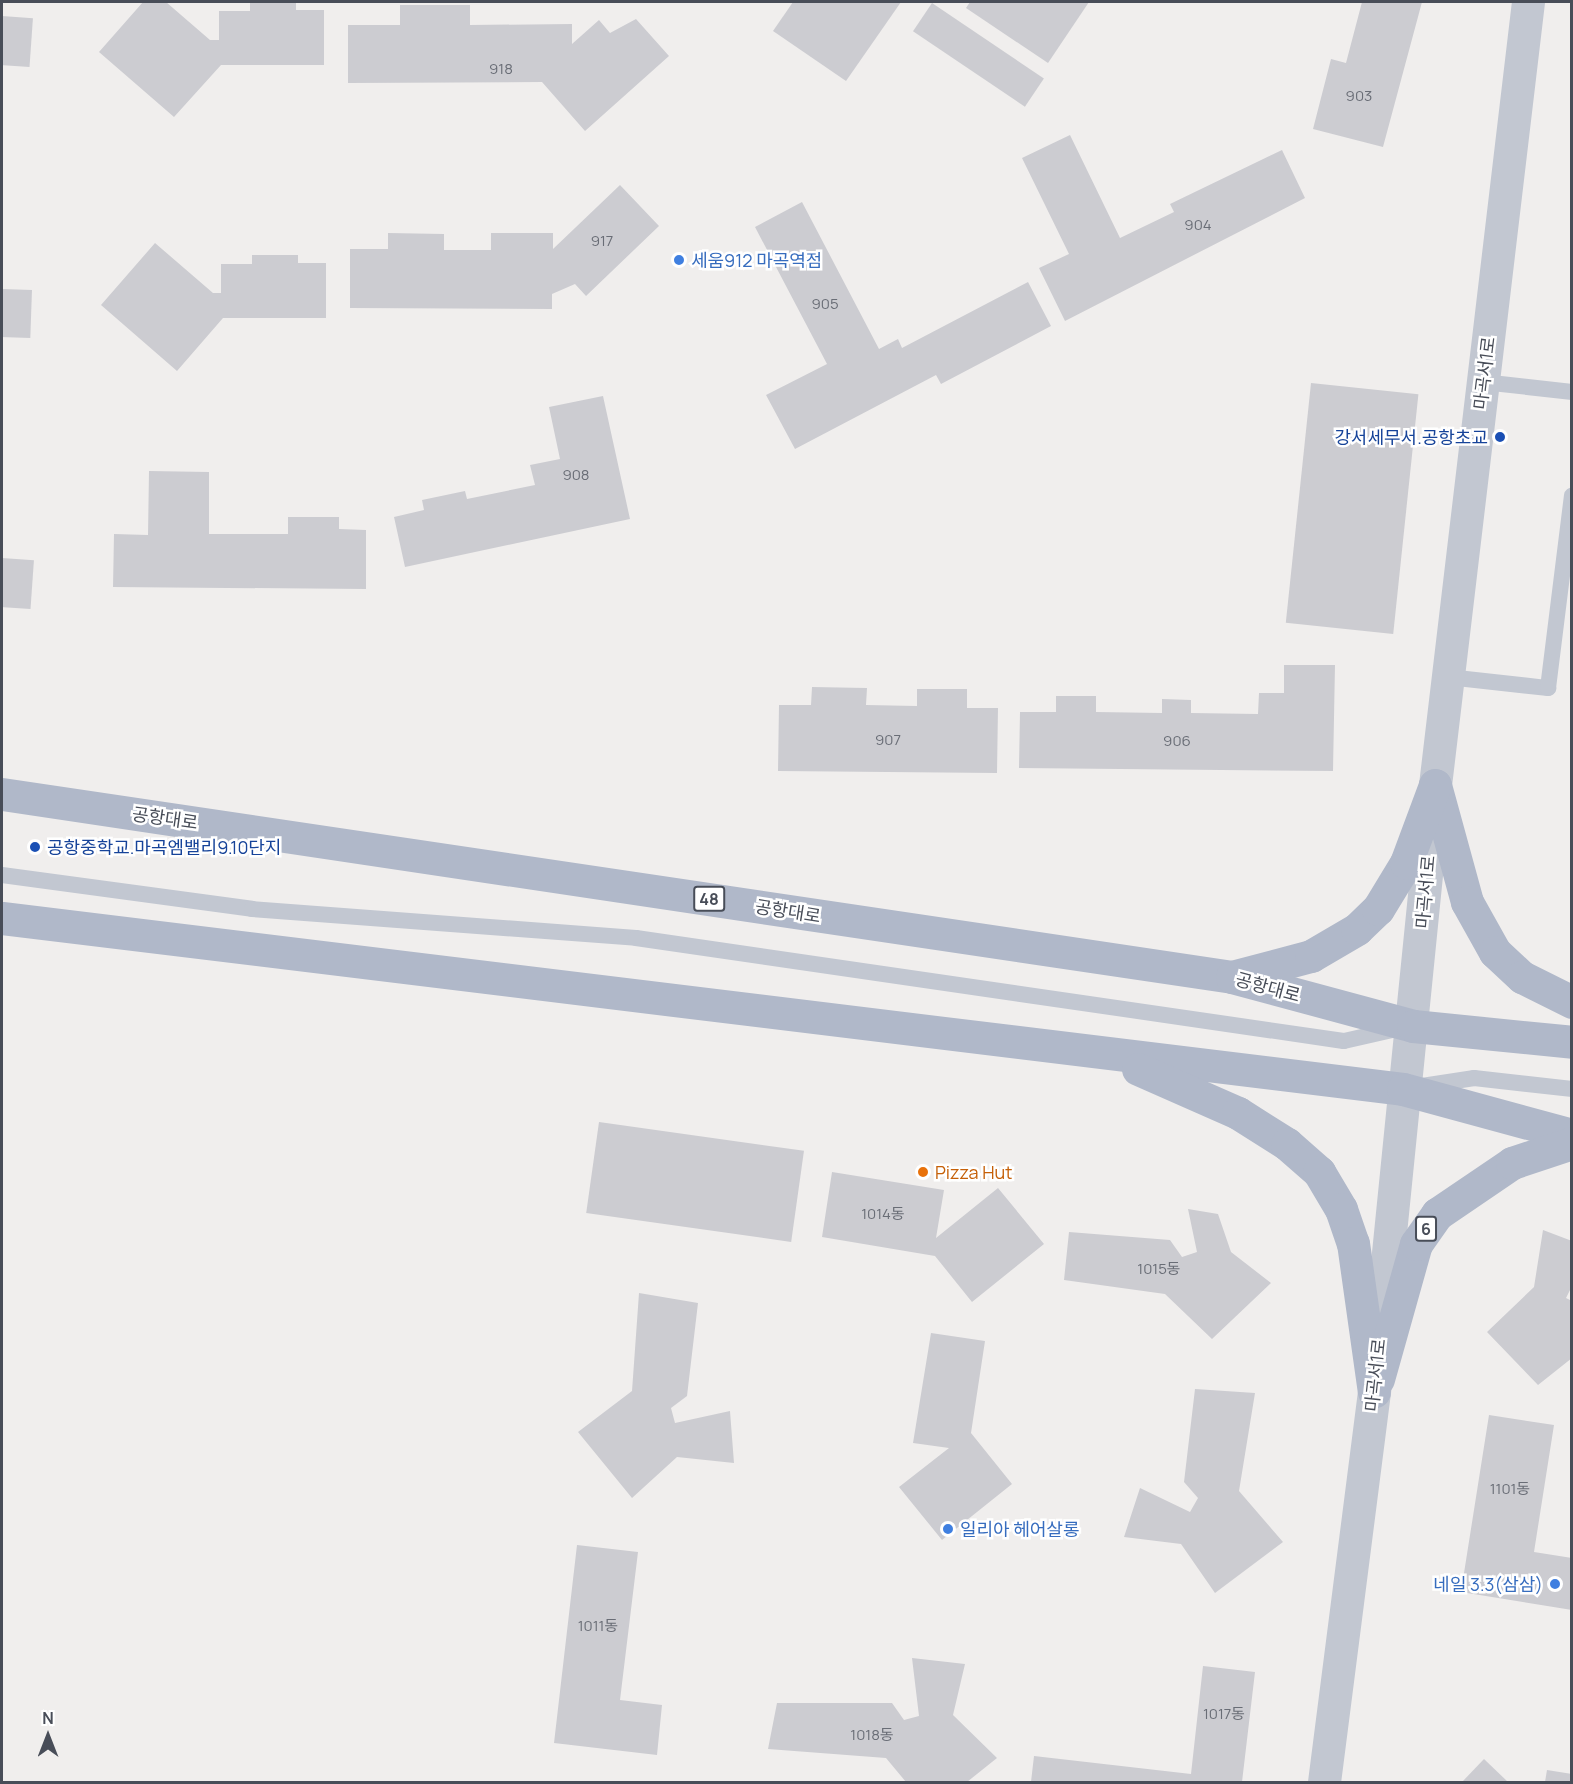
<!DOCTYPE html>
<meta charset="utf-8">
<style>
body{margin:0}
#map{position:relative;width:1573px;height:1784px;overflow:hidden;background:#f0eeed;font-family:Manrope,"Noto Sans KR",sans-serif}
div>[style]{position:absolute}
[style*='--x']{left:calc(var(--x)*1px);top:calc(var(--y)*1px);width:calc(var(--w)*1px);rotate:calc(var(--a)*1deg)}
.building>*{inset:0;background:#ccccd1;transform-origin:0 0}
.service>*{height:16px;margin:-8px;padding:0 8px;transform-origin:8px;border-radius:8px;background:#c2c7d1}
.tertiary>*{height:33px;margin:-16.5px;padding:0 16.5px;transform-origin:16.5px;border-radius:16.5px;background:#c2c7d1}
.primary>*{height:33px;margin:-16.5px;padding:0 16.5px;transform-origin:16.5px;border-radius:16.5px;background:#b0b8c9}
.dots>*{width:16px;height:16px;translate:-50% -50%;box-sizing:border-box;border:3px solid #fff;border-radius:50%}
span{translate:-50% -50%;white-space:nowrap;text-align:center;line-height:1.15;-webkit-text-stroke:5px #fff;paint-order:stroke}
.number-label{font-size:15px;color:#696d76}
.number-label span{-webkit-text-stroke-width:0}
.shield-label span{padding:2px 4px;background:#fff;border:2px solid;border-radius:4px;-webkit-text-stroke-width:0}
.shield-label{font-size:16px;color:#484d58;font-weight:700}
.shop-label{font-size:18px;color:#366cbe}
.left{translate:0 -50%;text-align:left}
.right{translate:-100% -50%;text-align:right}
.street-label{font-size:18px;color:#484d58}
.transit-label{font-size:18px;color:#164399}
.food-label{font-size:18px;color:#c56008}
.frame{position:absolute;inset:0;border:3px solid #484d58;pointer-events:none}
.north{position:absolute;left:18px;top:1706px;width:60px;height:60px;-webkit-text-stroke:4px #fff;paint-order:stroke;rotate:0deg;font-size:16px;font-weight:700;line-height:24px;text-align:center;color:#484d58}
.north::after{content:'';display:block;margin:auto;width:21px;height:27px;background:#484d58;clip-path:polygon(50% 0,100% 100%,50% 72%,0 100%)}
</style>
<div id="map">
<div class="building">
<i style="clip-path:polygon(143px 2px,166px 2px,210px 40px,219px 40px,219px 11px,250px 11px,250px 2px,296px 2px,296px 10px,324px 10px,324px 65px,221px 65px,174px 117px,99px 52px)"></i>
<i style="clip-path:polygon(793px 2px,901px 2px,846px 81px,773px 31px)"></i>
<i style="clip-path:polygon(970px 2px,1089px 2px,1048px 63px,966px 8px)"></i>
<i style="clip-path:polygon(1362px 2px,1422px 2px,1383px 147px,1313px 129px,1331px 59px,1346px 63px)"></i>
<i style="left:932px;top:3px;width:135px;height:34px;rotate:34deg"></i>
<i style="clip-path:polygon(400px 5px,470px 5px,470px 25px,572px 24px,572px 44px,599px 20px,610px 33px,636px 19px,669px 56px,585px 131px,542px 82px,348px 83px,348px 25px,400px 25px)"></i>
<i style="left:2px;top:16px;width:31px;height:49px;rotate:4deg"></i>
<i style="clip-path:polygon(1070px 135px,1120px 238px,1174px 212px,1170px 204px,1282px 150px,1305px 198px,1065px 321px,1039px 268px,1069px 254px,1022px 158px)"></i>
<i style="clip-path:polygon(620px 185px,659px 226px,586px 296px,575px 284px,552px 294px,552px 309px,350px 308px,350px 249px,388px 249px,388px 233px,444px 234px,444px 250px,491px 250px,491px 233px,553px 233px,553px 249px)"></i>
<i style="clip-path:polygon(802px 202px,879px 349px,898px 339px,902px 348px,1028px 282px,1051px 326px,941px 384px,936px 375px,795px 449px,766px 395px,827px 364px,755px 227px)"></i>
<i style="clip-path:polygon(155px 243px,213px 293px,221px 293px,221px 264px,252px 264px,252px 255px,298px 255px,298px 263px,326px 263px,326px 318px,223px 318px,177px 371px,101px 305px)"></i>
<i style="left:2px;top:289px;width:30px;height:48px;rotate:2deg"></i>
<i style="left:1311px;top:383px;width:108px;height:241px;rotate:6deg"></i>
<i style="clip-path:polygon(603px 396px,630px 519px,405px 567px,394px 517px,424px 510px,422px 500px,465px 491px,467px 499px,535px 485px,530px 465px,560px 459px,549px 407px)"></i>
<i style="clip-path:polygon(149px 471px,209px 472px,209px 534px,288px 534px,288px 517px,339px 517px,339px 529px,366px 530px,366px 589px,113px 587px,114px 534px,148px 535px)"></i>
<i style="left:2px;top:558px;width:32px;height:49px;rotate:4deg"></i>
<i style="clip-path:polygon(1284px 665px,1335px 665px,1333px 771px,1019px 768px,1020px 712px,1056px 712px,1056px 696px,1096px 696px,1096px 712px,1162px 713px,1162px 699px,1191px 700px,1191px 713px,1258px 714px,1259px 693px,1284px 693px)"></i>
<i style="clip-path:polygon(812px 687px,867px 688px,866px 705px,917px 706px,917px 689px,967px 689px,967px 708px,998px 708px,997px 773px,778px 771px,779px 705px,811px 705px)"></i>
<i style="left:599px;top:1122px;width:207px;height:92px;rotate:8deg"></i>
<i style="clip-path:polygon(832px 1172px,944px 1190px,936px 1238px,998px 1188px,1044px 1244px,972px 1302px,935px 1256px,822px 1237px)"></i>
<i style="clip-path:polygon(1188px 1209px,1218px 1214px,1231px 1252px,1271px 1283px,1212px 1339px,1165px 1294px,1064px 1280px,1069px 1232px,1170px 1240px,1182px 1257px,1197px 1252px)"></i>
<i style="clip-path:polygon(1543px 1230px,1572px 1241px,1572px 1286px,1566px 1298px,1572px 1301px,1572px 1358px,1538px 1385px,1487px 1332px,1534px 1287px)"></i>
<i style="clip-path:polygon(639px 1293px,698px 1303px,687px 1396px,671px 1408px,675px 1423px,730px 1411px,734px 1463px,677px 1457px,632px 1498px,578px 1432px,632px 1391px)"></i>
<i style="clip-path:polygon(931px 1333px,985px 1341px,971px 1433px,1012px 1484px,942px 1540px,899px 1487px,949px 1448px,913px 1443px)"></i>
<i style="clip-path:polygon(1195px 1389px,1255px 1393px,1239px 1491px,1283px 1542px,1215px 1593px,1181px 1544px,1124px 1537px,1140px 1488px,1190px 1512px,1198px 1498px,1184px 1482px)"></i>
<i style="clip-path:polygon(1489px 1415px,1554px 1425px,1534px 1552px,1572px 1558px,1572px 1610px,1461px 1592px)"></i>
<i style="clip-path:polygon(577px 1545px,638px 1552px,620px 1700px,662px 1705px,657px 1755px,554px 1743px)"></i>
<i style="clip-path:polygon(912px 1658px,965px 1664px,953px 1715px,997px 1758px,967px 1782px,906px 1782px,886px 1758px,768px 1749px,777px 1703px,892px 1703px,904px 1720px,919px 1716px)"></i>
<i style="clip-path:polygon(1203px 1666px,1255px 1672px,1242px 1782px,1031px 1782px,1034px 1756px,1191px 1774px)"></i>
<i style="clip-path:polygon(1484px 1759px,1508px 1782px,1462px 1782px)"></i>
<i style="clip-path:polygon(1547px 1770px,1572px 1774px,1572px 1782px,1545px 1782px)"></i>
</div>
<div class="service">
<i style="--x:1483;--y:382;--w:90;--a:6.4"></i>
<i style="--x:1448;--y:677;--w:101;--a:6.3"></i>
<i style="--x:1548;--y:688;--w:194;--a:-82.9"></i>
<i style="--x:2;--y:875;--w:252;--a:7.7"></i>
<i style="--x:252;--y:909;--w:385;--a:4.3"></i>
<i style="--x:636;--y:938;--w:715;--a:8.28"></i>
<i style="--x:1344;--y:1041;--w:54;--a:-12.8"></i>
<i style="--x:1422;--y:1086;--w:53;--a:-8.7"></i>
<i style="--x:1474;--y:1078;--w:99;--a:6.4"></i>
</div>
<div class="tertiary">
<i style="--x:1324;--y:1782;--w:393;--a:-82.7"></i>
<i style="--x:1374;--y:1392;--w:610;--a:-84.26"></i>
<i style="--x:1435;--y:785;--w:789;--a:-83.23"></i>
</div>
<div class="primary">
<i style="--x:1435;--y:785;--w:121;--a:74.7"></i>
<i style="--x:1467;--y:902;--w:57;--a:60.8"></i>
<i style="--x:1495;--y:952;--w:37;--a:43"></i>
<i style="--x:1522;--y:977;--w:56;--a:26.6"></i>
<i style="--x:2;--y:794;--w:1244;--a:8.46"></i>
<i style="--x:1232;--y:977;--w:188;--a:15.1"></i>
<i style="--x:1413;--y:1026;--w:160;--a:5.7"></i>
<i style="--x:2;--y:918;--w:1411;--a:6.96"></i>
<i style="--x:1403;--y:1089;--w:175;--a:15.2"></i>
<i style="--x:1232;--y:977;--w:82;--a:-14.9"></i>
<i style="--x:1311;--y:956;--w:53;--a:-30.4"></i>
<i style="--x:1357;--y:929;--w:29;--a:-44"></i>
<i style="--x:1378;--y:909;--w:54;--a:-58.7"></i>
<i style="--x:1406;--y:863;--w:83;--a:-69.6"></i>
<i style="--x:1138;--y:1069;--w:109;--a:23.7"></i>
<i style="--x:1238;--y:1113;--w:58;--a:32.3"></i>
<i style="--x:1287;--y:1144;--w:43;--a:41.2"></i>
<i style="--x:1319;--y:1172;--w:43;--a:59.3"></i>
<i style="--x:1341;--y:1209;--w:36;--a:71"></i>
<i style="--x:1353;--y:1243;--w:150;--a:82"></i>
<i style="--x:1378;--y:1379;--w:140;--a:-74.3"></i>
<i style="--x:1416;--y:1244;--w:37;--a:-55"></i>
<i style="--x:1437;--y:1214;--w:91;--a:-34.2"></i>
<i style="--x:1512;--y:1163;--w:63;--a:-18.4"></i>
</div>
<div class="dots">
<i style="left:679px;top:260px;background:#3f7fe0"></i>
<i style="left:1500px;top:437px;background:#1a4fb4"></i>
<i style="left:35px;top:847px;background:#1a4fb4"></i>
<i style="left:923px;top:1172px;background:#e8710a"></i>
<i style="left:948px;top:1529px;background:#3f7fe0"></i>
<i style="left:1555px;top:1584px;background:#3f7fe0"></i>
</div>
<div class="number-label">
<span style="left:501px;top:69px">918</span>
<span style="left:1359px;top:96px">903</span>
<span style="left:1198px;top:225px">904</span>
<span style="left:602px;top:241px">917</span>
<span style="left:825px;top:304px">905</span>
<span style="left:576px;top:475px">908</span>
<span style="left:888px;top:740px">907</span>
<span style="left:1177px;top:741px">906</span>
<span style="left:883px;top:1214px">1014동</span>
<span style="left:1159px;top:1269px">1015동</span>
<span style="left:1510px;top:1489px">1101동</span>
<span style="left:598px;top:1626px">1011동</span>
<span style="left:1224px;top:1714px">1017동</span>
<span style="left:872px;top:1735px">1018동</span>
</div>
<div class="shield-label">
<span style="left:709px;top:899px">48</span>
<span style="left:1426px;top:1229px">6</span>
</div>
<div class="shop-label">
<span class="left" style="left:691px;top:260px">세움912 마곡역점</span>
<span class="left" style="left:960px;top:1529px">일리아 헤어살롱</span>
<span class="right" style="left:1543px;top:1584px">네일 3.3(삼삼)</span>
</div>
<div class="street-label">
<span style="left:1484px;top:373px;rotate:-83deg">마곡서1로</span>
<span style="left:165px;top:818px;rotate:8deg">공항대로</span>
<span style="left:1425px;top:892px;rotate:-85deg">마곡서1로</span>
<span style="left:788px;top:911px;rotate:9deg">공항대로</span>
<span style="left:1268px;top:987px;rotate:15deg">공항대로</span>
<span style="left:1375px;top:1375px;rotate:-84deg">마곡서1로</span>
</div>
<div class="transit-label">
<span class="right" style="left:1488px;top:437px">강서세무서.공항초교</span>
<span class="left" style="left:47px;top:847px">공항중학교.마곡엠밸리9.10단지</span>
</div>
<div class="food-label">
<span class="left" style="left:935px;top:1172px">Pizza Hut</span>
</div>
<div class="frame"></div>
<div class="north">N</div>
</div>
